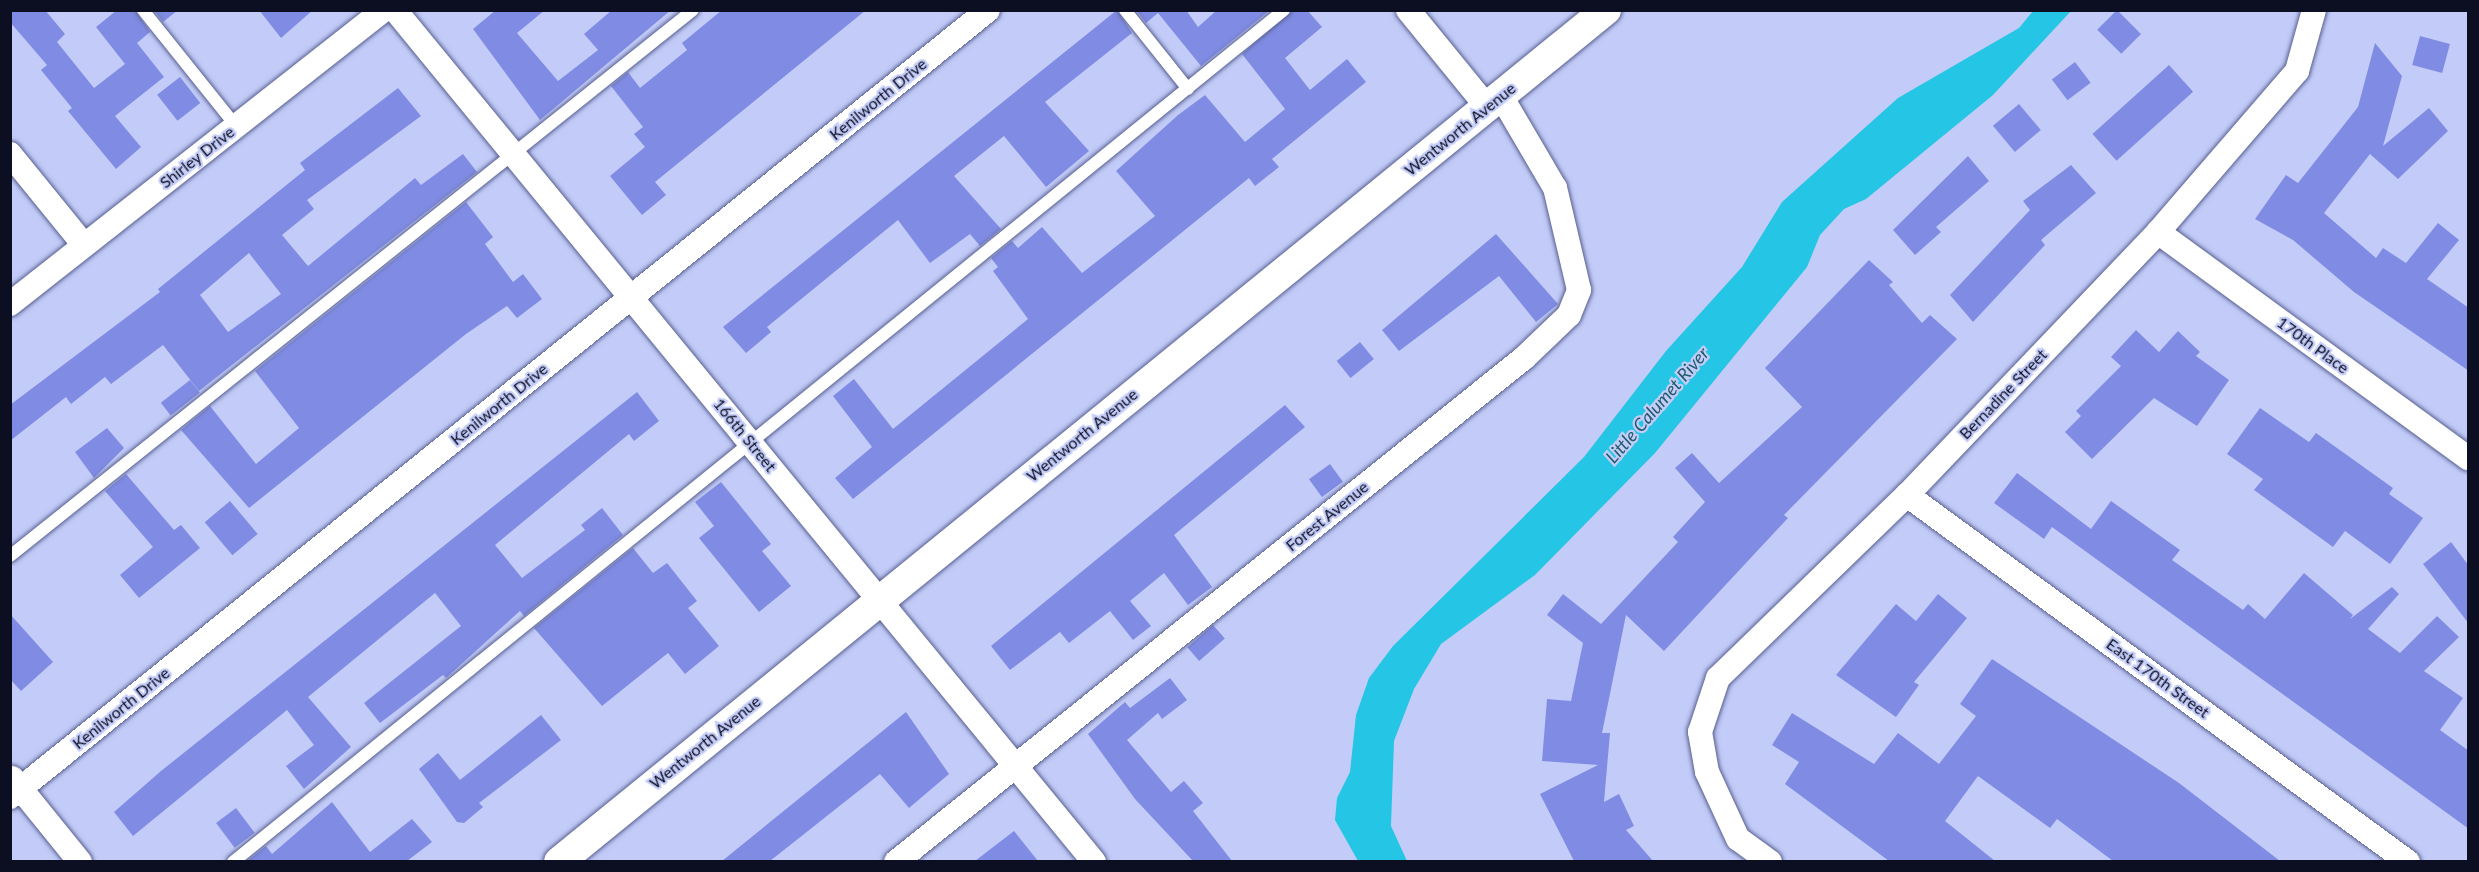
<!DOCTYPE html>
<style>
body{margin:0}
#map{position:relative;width:2479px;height:872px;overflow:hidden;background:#c3ccf8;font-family:Lato,sans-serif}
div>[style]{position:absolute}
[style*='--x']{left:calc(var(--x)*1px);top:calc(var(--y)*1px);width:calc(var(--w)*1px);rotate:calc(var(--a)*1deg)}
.water>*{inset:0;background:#24c5e5}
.building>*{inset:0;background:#808ce3;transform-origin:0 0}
.roads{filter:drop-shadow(0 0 2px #575f90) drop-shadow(0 0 2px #575f90)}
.service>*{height:12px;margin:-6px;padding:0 6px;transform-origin:6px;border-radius:6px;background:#fff}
.minor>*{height:24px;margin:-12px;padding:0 12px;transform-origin:12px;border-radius:12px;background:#fff}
.tertiary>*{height:30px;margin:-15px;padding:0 15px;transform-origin:15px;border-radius:15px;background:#fff}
span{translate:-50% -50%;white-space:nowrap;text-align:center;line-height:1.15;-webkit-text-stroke:4.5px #c3ccf8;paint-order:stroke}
.street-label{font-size:16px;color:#0c0e21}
.water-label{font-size:18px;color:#1f5a68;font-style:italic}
.frame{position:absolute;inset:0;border:12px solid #0c0e21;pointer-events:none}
</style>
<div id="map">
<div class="water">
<i style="clip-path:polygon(2033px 11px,2071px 11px,1993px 95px,1866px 199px,1844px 209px,1820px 235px,1807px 267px,1655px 453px,1535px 575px,1441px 644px,1414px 689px,1394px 741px,1391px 826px,1407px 861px,1358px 861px,1335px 820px,1337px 798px,1350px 772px,1356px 715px,1369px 678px,1393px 646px,1584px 457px,1666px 351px,1742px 267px,1782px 202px,1898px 98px,2019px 28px)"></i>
</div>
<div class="building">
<i style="clip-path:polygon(10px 10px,45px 10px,65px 34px,57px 42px,94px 88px,125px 64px,96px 27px,117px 10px,135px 10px,150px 32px,137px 43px,164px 77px,115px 116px,141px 147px,116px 169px,68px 111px,72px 108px,41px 70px,47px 65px,10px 22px)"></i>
<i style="clip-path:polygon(154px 10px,178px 10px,163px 22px)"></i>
<i style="clip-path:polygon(259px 10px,313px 10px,281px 38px)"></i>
<i style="clip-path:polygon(496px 10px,545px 10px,517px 33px,558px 81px,598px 50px,584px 34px,612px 10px,671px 10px,540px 120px,473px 29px)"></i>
<i style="clip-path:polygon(722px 10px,866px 10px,655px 182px,666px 195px,642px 215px,610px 176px,645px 147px,634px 134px,643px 127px,611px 86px,628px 72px,640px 88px,687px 50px,682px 43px)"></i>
<i style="clip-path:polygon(1117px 10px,1132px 33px,1045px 102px,1089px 151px,1046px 187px,1004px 136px,954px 176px,1001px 229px,980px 246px,970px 234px,930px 263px,898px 220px,767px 327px,771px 332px,746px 353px,723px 327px)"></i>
<i style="clip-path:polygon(1136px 10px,1186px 10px,1198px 27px,1217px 10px,1270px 10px,1201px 66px,1158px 13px,1146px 23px)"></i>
<i style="clip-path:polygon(1292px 10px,1307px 10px,1322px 27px,1285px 58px,1310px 90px,1347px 59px,1366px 82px,1272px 159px,1279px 167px,1255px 186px,1249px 178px,853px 499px,835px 478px,872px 447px,833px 396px,854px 379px,893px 429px,1028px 319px,993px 271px,998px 267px,991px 258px,1012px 241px,1018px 248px,1042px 227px,1082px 273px,1155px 216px,1116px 171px,1178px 115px,1205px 95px,1245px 142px,1285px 109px,1242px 54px)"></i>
<i style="left:2117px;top:10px;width:34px;height:28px;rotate:45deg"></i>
<i style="left:2420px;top:36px;width:31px;height:30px;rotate:15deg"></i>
<i style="clip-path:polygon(2375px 43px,2402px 76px,2383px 146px,2429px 108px,2448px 131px,2398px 179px,2370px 154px,2324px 213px,2376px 258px,2383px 248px,2406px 263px,2438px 223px,2459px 240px,2427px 279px,2469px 308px,2469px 371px,2354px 292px,2293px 240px,2255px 219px,2286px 175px,2298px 183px,2358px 107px)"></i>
<i style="left:2075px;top:62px;width:26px;height:29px;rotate:53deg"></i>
<i style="left:2169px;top:65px;width:36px;height:103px;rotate:48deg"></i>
<i style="left:180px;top:77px;width:33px;height:29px;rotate:52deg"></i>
<i style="clip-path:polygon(evenodd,398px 88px,421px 116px,307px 200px,314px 209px,282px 235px,308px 266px,415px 178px,421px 185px,463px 154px,477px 172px,199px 391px,163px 345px,111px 384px,105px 377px,71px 404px,66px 397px,10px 441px,10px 405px,160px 292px,158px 289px,305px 170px,300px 163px,398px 88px,249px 253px,281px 294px,228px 332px,200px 295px,249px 253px)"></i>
<i style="left:2019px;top:104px;width:34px;height:34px;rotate:50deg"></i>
<i style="clip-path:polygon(1968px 156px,1989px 181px,1936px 227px,1941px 232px,1915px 255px,1893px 230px)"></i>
<i style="clip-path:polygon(2071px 165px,2096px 193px,2041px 240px,2045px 245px,1973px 322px,1950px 295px,2030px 210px,2023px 201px)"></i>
<i style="clip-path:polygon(466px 202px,493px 237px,485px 244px,513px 282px,523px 274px,542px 299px,517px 318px,507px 306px,466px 334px,249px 508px,181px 430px,210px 406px,256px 464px,299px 428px,255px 371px)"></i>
<i style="clip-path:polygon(1496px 234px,1558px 304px,1536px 322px,1499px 276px,1399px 351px,1382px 330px)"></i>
<i style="clip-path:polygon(1869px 260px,1893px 282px,1889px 285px,1922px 323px,1930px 315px,1957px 339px,1784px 515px,1788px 518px,1664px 651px,1626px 615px,1602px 733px,1610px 733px,1604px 802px,1619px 794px,1634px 826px,1626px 830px,1653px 861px,1574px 861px,1540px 794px,1598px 765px,1542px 761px,1547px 699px,1571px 701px,1583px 643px,1547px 615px,1563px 594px,1601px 624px,1678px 542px,1673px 537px,1705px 502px,1675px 468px,1692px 453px,1719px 483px,1802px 407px,1765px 368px)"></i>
<i style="clip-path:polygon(2136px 330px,2159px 352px,2178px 331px,2200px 352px,2196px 356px,2229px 380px,2197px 426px,2154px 398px,2092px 459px,2065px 432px,2081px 416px,2076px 411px,2121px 366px,2111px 357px)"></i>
<i style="left:1360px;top:342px;width:22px;height:30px;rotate:51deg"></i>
<i style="left:190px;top:380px;width:16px;height:37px;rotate:52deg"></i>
<i style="clip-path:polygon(637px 392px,659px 421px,634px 441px,629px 434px,495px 545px,522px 578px,585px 530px,581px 525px,602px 508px,623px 535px,524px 616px,520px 611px,446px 678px,443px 675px,380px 723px,364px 703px,461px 626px,435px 593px,308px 697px,351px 747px,304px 789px,286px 766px,314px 745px,287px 710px,133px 836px,114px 812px,161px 771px)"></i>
<i style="clip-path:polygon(1285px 405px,1305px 427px,1174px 535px,1212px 587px,1188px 605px,1164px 573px,1130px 601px,1151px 626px,1133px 640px,1110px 611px,1069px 643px,1060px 632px,1010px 670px,991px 646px)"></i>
<i style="clip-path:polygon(2260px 408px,2309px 442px,2316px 433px,2393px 488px,2389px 494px,2423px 518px,2390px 564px,2345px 531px,2333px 547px,2254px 490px,2263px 479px,2227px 454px)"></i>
<i style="clip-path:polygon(107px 428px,124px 448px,94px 478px,75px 452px)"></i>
<i style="left:1330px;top:464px;width:22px;height:26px;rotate:54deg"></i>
<i style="clip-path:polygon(2017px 473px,2091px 529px,2111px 501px,2180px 550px,2172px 560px,2243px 610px,2248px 604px,2265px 619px,2304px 573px,2353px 615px,2350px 619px,2392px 587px,2399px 594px,2368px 629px,2400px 653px,2437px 616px,2459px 637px,2424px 671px,2463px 698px,2440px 730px,2469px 751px,2469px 829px,2052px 527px,2044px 539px,1994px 503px)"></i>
<i style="clip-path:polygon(126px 474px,174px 530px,181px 525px,200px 548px,139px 598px,120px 575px,153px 547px,105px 491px)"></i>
<i style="clip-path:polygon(721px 482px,771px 544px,762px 551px,791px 586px,759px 612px,699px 538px,714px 526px,695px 502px)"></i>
<i style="left:230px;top:501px;width:43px;height:33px;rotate:50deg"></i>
<i style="clip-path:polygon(2451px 542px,2469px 566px,2469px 624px,2423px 564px)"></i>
<i style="clip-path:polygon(633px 548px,653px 573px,667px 563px,697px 601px,688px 608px,719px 646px,685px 674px,668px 653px,602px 706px,534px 628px)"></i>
<i style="clip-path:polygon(1938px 594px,1967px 618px,1914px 682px,1919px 685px,1896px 717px,1836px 675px,1896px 604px,1916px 621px)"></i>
<i style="clip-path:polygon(10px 614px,53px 662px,21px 691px,10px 679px)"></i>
<i style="left:1213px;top:625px;width:18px;height:34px;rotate:49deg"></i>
<i style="clip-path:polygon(1992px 659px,2179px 783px,2280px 861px,2113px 861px,2057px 819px,2050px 828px,1978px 776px,1945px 821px,1995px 861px,1889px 861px,1785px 784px,1799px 762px,1772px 745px,1792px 713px,1874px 764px,1898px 733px,1939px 764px,1976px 716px,1960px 704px)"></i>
<i style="clip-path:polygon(1170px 678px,1187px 700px,1162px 719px,1158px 713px,1127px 740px,1171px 792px,1184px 781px,1203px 803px,1193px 811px,1232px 861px,1193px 861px,1135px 799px,1088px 734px,1125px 702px,1130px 708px)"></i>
<i style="clip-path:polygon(906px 712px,949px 774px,909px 808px,880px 774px,770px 861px,722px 861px)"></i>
<i style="clip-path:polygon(541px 715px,561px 740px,479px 803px,483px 807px,464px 823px,457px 822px,419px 769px,438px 753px,460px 780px)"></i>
<i style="clip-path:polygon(332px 802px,370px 852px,412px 819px,432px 842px,407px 861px,247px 861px,266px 846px,272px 854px)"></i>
<i style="left:236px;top:808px;width:31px;height:25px;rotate:53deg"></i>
<i style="clip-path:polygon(1014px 831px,1038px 861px,975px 861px)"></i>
</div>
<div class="roads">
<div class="service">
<i style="--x:143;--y:10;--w:149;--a:51.3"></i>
<i style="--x:1125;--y:10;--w:101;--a:51.4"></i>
<i style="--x:10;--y:556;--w:874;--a:-38.64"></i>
<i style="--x:233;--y:862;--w:1353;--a:-39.03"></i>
</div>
<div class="minor">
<i style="--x:395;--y:10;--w:1102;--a:50.63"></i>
<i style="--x:1408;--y:10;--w:125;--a:50.8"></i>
<i style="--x:10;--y:154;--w:117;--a:50.9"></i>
<i style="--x:2158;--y:232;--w:384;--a:36.1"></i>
<i style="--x:10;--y:304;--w:475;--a:-38.2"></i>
<i style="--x:1907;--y:495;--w:621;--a:36.22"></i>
<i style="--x:12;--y:778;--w:108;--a:51"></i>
<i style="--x:10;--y:797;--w:1255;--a:-38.82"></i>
<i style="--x:896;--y:862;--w:805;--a:-38.75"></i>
<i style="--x:1524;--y:358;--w:62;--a:-43.7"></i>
<i style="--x:1569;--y:315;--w:27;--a:-68"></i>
<i style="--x:1579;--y:290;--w:105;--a:-103.2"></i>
<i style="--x:1555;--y:188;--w:107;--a:-120.4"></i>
<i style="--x:1770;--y:862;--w:39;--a:-144"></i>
<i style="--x:1738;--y:839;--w:74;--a:-114.8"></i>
<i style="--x:1707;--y:772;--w:41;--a:-99.9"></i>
<i style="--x:1700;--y:732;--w:57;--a:-71.6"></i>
<i style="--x:1718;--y:678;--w:263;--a:-44.1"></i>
<i style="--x:1907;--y:495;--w:364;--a:-46.3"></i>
<i style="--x:2158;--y:232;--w:213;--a:-49.2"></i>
<i style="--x:2297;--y:71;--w:63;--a:-74.4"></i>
</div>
<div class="tertiary">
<i style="--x:559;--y:862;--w:1350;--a:-39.14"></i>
</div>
</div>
<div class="street-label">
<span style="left:878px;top:99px;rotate:-39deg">Kenilworth Drive</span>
<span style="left:1460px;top:129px;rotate:-39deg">Wentworth Avenue</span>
<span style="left:197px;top:157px;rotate:-38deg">Shirley Drive</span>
<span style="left:2313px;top:345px;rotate:36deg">170th Place</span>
<span style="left:2003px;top:394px;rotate:-46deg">Bernadine Street</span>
<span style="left:499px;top:404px;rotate:-39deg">Kenilworth Drive</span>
<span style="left:745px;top:435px;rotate:51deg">166th Street</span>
<span style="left:1082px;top:435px;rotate:-39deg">Wentworth Avenue</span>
<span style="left:1327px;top:516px;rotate:-39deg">Forest Avenue</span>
<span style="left:2158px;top:678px;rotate:36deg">East 170th Street</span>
<span style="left:121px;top:708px;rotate:-39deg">Kenilworth Drive</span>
<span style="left:705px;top:742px;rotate:-39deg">Wentworth Avenue</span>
</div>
<div class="water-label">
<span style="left:1657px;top:405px;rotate:-49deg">Little Calumet River</span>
</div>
<div class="frame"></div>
</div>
